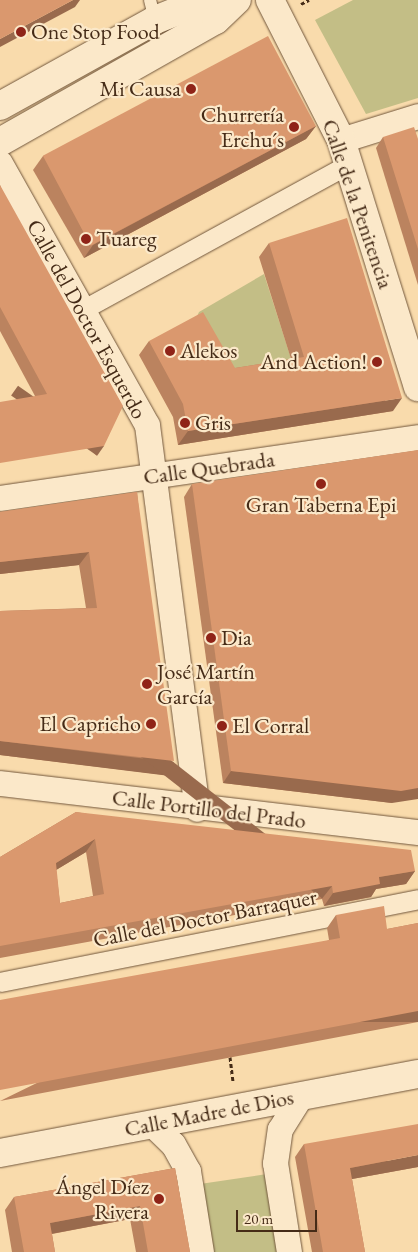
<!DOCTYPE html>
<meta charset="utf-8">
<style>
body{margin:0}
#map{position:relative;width:418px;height:1252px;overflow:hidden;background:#f9dbac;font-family:"EB Garamond",serif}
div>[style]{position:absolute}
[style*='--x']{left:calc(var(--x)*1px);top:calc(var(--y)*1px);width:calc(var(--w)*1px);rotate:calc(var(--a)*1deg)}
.green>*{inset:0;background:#c3be86}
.path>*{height:3px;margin-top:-1.5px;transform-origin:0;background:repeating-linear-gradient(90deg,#452b17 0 4px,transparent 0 6.5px)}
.roads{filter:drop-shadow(0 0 1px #72573c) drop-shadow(0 0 1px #72573c)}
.service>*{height:12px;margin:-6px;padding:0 6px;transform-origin:6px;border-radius:6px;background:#fbe8c9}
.pedestrian>*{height:19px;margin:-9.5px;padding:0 9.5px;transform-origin:9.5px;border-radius:9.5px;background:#fbe8c9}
.minor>*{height:25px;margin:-12.5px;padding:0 12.5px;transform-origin:12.5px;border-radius:12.5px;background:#fbe8c9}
.tertiary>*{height:28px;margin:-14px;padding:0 14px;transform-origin:14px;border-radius:14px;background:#fbe8c9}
.secondary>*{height:28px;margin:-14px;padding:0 14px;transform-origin:14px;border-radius:14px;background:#fbe8c9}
.wall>*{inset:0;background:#bb835f}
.shaded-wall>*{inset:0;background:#996a4d;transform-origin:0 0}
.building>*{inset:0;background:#da986e;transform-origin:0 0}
.dots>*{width:14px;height:14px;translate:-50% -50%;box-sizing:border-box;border:2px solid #fbe8c9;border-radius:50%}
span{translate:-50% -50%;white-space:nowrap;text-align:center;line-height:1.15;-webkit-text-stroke:4.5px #fbe8c9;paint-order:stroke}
.poi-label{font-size:22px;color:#452b17}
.left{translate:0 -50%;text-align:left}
.right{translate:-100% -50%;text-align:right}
.street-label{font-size:22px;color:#452b17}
.scale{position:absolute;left:236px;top:1210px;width:81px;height:22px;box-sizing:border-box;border:2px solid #452b17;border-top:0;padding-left:6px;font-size:15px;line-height:18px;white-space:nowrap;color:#452b17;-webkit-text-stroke:4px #fbe8c9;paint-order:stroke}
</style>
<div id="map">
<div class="green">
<i style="clip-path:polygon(353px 0,418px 0,418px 98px,366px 114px,315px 20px)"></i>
<i style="clip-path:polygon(264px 274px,295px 371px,226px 381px,193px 325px,199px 312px)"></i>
<i style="clip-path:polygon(267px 1174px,279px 1252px,211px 1252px,200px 1184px)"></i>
</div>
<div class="path">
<i style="--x:301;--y:4;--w:9;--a:-27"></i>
<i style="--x:230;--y:1057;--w:24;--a:83"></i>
</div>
<div class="roads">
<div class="service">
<i style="--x:150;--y:0;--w:21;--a:76"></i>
</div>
<div class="pedestrian">
<i style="--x:82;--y:310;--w:304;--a:-28.7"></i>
<i style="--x:0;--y:982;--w:426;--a:-11.2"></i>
</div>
<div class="minor">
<i style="--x:341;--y:140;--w:81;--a:-17.3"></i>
<i style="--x:0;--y:163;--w:300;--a:60.7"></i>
<i style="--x:147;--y:425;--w:387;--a:82.6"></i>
<i style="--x:0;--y:498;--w:422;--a:-8.3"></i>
<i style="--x:0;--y:783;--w:421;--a:6.7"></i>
<i style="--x:152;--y:1124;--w:29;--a:44"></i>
<i style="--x:173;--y:1144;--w:31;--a:61"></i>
<i style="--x:188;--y:1171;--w:82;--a:80.9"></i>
<i style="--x:289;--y:1252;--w:90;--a:-98.9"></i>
<i style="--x:275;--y:1163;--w:34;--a:-82"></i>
<i style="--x:280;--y:1129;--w:39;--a:-58"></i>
</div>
<div class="tertiary">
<i style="--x:270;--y:0;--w:157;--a:63.1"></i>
<i style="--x:341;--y:140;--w:259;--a:72.7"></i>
</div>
<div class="secondary">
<i style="--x:0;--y:106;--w:177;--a:-29"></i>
<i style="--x:155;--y:20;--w:54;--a:-21.8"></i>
<i style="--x:0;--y:142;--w:248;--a:-29.5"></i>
<i style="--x:216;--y:20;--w:29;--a:-44"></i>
<i style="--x:0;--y:1153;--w:425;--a:-10.7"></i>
</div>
</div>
<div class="wall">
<i style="clip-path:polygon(316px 126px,306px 139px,84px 258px,33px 170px,43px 156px)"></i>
<i style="clip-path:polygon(383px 137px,418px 139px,418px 285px,376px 148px)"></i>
<i style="clip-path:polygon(0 185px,97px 456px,35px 396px,0 331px)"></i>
<i style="clip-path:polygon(269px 243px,393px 411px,178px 445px,173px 417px,139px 355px,149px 341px,235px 368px,291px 359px,259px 257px)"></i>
<i style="clip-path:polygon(192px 484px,392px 803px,223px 783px,184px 497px)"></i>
<i style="clip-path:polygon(137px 492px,165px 775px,0 755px,0 611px,86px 608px,79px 565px,0 574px,0 512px)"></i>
<i style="clip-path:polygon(evenodd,76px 812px,415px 871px,406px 884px,376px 889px,371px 897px,324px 906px,322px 899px,0 958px,0 857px,76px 812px,86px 852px,93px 896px,60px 903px,56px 870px,86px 852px)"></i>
<i style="clip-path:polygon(336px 915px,387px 929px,418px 923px,418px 1022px,0 1101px,329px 940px,327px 928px)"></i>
<i style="clip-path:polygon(304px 1144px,418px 1167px,352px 1179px,365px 1252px,312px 1252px,295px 1157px)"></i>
<i style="clip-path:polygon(175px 1168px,190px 1252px,136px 1252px,130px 1219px,52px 1234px,55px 1252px,12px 1252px,5px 1210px,14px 1197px)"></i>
</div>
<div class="shaded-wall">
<i style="clip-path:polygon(73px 0,80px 0,75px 7px,0 47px,0 39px)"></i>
<i style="clip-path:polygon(316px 126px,306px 139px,84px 258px,93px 245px)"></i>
<i style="clip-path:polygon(402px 398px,393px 411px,178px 445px,188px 431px)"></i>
<i style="left:104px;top:446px;width:12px;height:105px;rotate:125deg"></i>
<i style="clip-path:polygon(89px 552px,79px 565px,0 574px,0 562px)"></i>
<i style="left:0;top:741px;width:175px;height:14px;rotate:7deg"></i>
<i style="clip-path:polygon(231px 771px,418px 788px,418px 799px,392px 803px,223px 783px)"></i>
<i style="clip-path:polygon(95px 839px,86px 852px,46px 876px,56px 863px)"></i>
<i style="clip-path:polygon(415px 871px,406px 884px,376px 889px,371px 897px,324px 906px,333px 893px,379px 877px)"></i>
<i style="left:332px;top:886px;width:16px;height:337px;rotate:128deg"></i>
<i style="left:418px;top:1011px;width:11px;height:425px;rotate:90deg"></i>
<i style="clip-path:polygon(418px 1155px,418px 1167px,341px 1181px,350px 1168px)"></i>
<i style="clip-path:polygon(140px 1206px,130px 1219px,40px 1236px,50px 1223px)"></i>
</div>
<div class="building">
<i style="clip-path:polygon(0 0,73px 0,0 39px)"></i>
<i style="left:268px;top:36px;width:102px;height:255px;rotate:62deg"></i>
<i style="clip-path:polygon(414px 127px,418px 139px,418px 249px,383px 137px)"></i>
<i style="clip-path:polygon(0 185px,123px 406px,104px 446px,0 463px,0 402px,47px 394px,0 307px)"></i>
<i style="clip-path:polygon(347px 218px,402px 398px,188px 431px,183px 404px,149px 341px,203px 312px,235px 368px,304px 357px,269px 243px)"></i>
<i style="clip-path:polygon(418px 450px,418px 788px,401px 791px,231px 771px,192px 484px)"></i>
<i style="clip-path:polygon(137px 492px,174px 761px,0 741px,0 611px,97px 608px,89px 552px,0 562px,0 512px)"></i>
<i style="clip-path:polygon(evenodd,76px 812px,411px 850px,415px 871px,379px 877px,380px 884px,333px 893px,332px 886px,0 946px,0 857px,76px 812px,95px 839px,104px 894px,60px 903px,56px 863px,95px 839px)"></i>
<i style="clip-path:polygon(384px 906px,387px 929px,418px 923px,418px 1011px,0 1090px,0 1000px,340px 938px,336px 915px)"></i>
<i style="clip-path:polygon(418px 1124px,418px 1155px,350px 1168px,365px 1252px,323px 1252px,304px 1144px)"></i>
<i style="clip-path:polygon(175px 1168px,190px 1252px,148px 1252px,140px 1206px,50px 1223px,55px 1252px,24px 1252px,14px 1197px)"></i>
</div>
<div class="dots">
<i style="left:21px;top:32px;background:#8f2418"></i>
<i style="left:191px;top:89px;background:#8f2418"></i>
<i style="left:294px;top:127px;background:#8f2418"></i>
<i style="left:86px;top:239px;background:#8f2418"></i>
<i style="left:170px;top:351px;background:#8f2418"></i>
<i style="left:377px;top:362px;background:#8f2418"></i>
<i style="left:185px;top:423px;background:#8f2418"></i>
<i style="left:321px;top:484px;background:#8f2418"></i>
<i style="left:211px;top:638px;background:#8f2418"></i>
<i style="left:147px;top:684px;background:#8f2418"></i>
<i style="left:151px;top:724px;background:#8f2418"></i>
<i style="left:222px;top:726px;background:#8f2418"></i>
<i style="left:159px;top:1199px;background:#8f2418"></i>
</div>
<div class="poi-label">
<span class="left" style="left:31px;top:32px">One Stop Food</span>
<span class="right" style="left:181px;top:89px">Mi Causa</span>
<span class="right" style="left:284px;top:127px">Churrería<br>Erchu´s</span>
<span class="left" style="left:96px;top:239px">Tuareg</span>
<span class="left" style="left:180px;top:351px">Alekos</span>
<span class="right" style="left:367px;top:362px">And Action!</span>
<span class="left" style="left:195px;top:423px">Gris</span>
<span style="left:321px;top:505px">Gran Taberna Epi</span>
<span class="left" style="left:221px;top:638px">Dia</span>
<span class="left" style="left:157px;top:684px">José Martín<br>García</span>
<span class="right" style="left:141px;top:724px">El Capricho</span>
<span class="left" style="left:232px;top:726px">El Corral</span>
<span class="right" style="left:149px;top:1199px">Ángel Díez<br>Rivera</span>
</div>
<div class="street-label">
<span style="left:358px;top:204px;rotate:71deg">Calle de la Penitencia</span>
<span style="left:87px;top:319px;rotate:61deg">Calle del Doctor Esquerdo</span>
<span style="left:209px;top:468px;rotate:-8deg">Calle Quebrada</span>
<span style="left:209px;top:809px;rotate:7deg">Calle Portillo del Prado</span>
<span style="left:205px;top:918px;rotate:-11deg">Calle del Doctor Barraquer</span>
<span style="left:209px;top:1113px;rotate:-11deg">Calle Madre de Dios</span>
</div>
<div class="scale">20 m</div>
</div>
